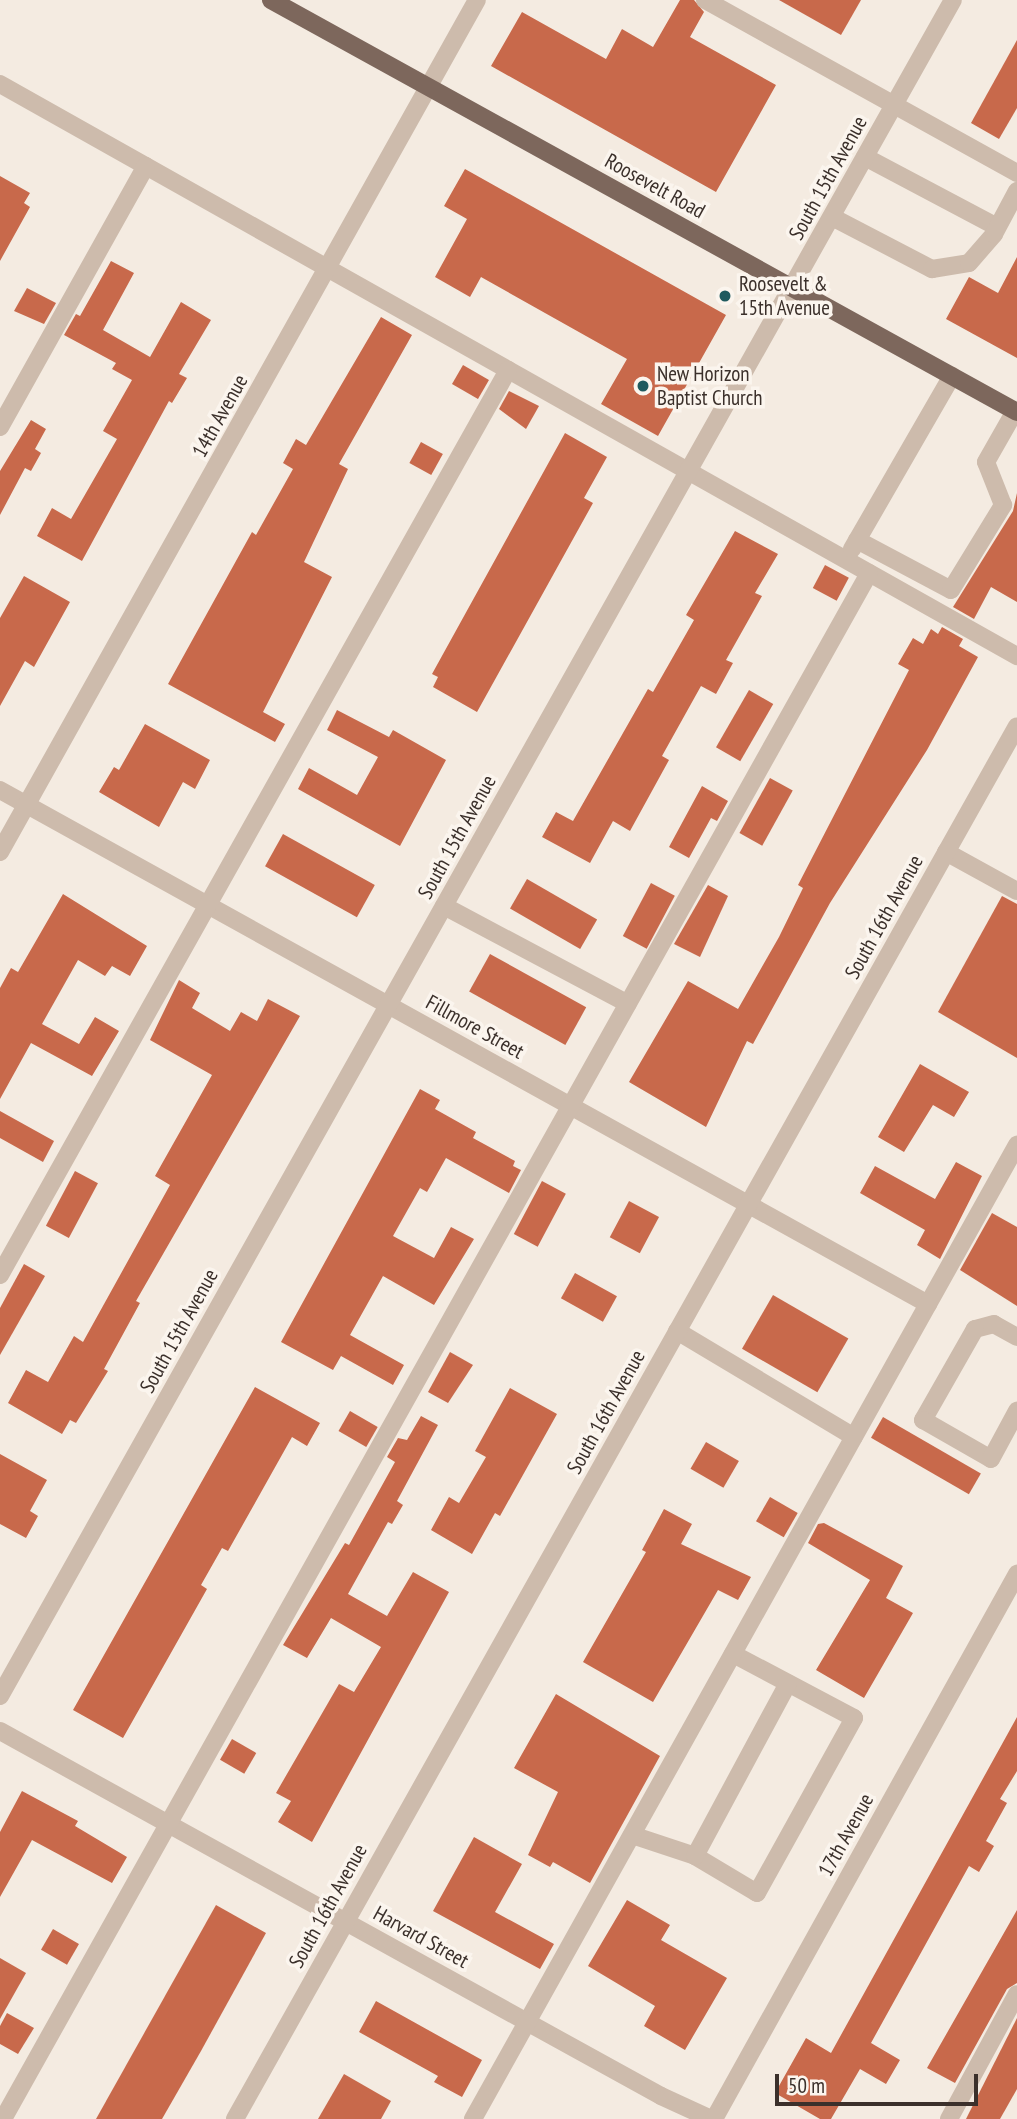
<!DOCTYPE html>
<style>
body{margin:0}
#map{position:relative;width:1017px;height:2119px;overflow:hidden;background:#f4ebe1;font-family:"PT Sans Narrow",sans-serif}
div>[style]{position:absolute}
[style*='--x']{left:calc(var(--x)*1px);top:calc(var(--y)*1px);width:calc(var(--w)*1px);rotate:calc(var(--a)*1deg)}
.building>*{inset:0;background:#c8694b;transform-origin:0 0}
.minor>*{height:18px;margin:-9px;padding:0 9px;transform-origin:9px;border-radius:9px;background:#cdbbac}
.major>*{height:18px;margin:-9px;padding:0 9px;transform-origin:9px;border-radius:9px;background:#7d675c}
.dots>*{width:19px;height:19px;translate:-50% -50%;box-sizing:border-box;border:4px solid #fbf5ee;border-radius:50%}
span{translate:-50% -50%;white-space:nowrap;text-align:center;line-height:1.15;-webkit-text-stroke:7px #fbf5ee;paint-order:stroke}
.street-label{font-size:21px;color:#3b302b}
.poi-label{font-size:21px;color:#3b302b}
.left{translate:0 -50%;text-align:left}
.scale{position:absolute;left:775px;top:2074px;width:203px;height:32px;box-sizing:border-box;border:4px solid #3b302b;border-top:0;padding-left:9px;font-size:21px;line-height:24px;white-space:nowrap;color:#3b302b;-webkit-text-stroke:5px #fbf5ee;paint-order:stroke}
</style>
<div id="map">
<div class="building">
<i style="clip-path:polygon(680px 0,694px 0,704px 12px,690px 37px,776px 85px,716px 192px,491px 66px,522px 12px,606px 59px,622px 29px,653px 47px)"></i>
<i style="clip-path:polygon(779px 0,861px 0,841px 35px)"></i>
<i style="clip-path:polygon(1017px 40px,1017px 108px,999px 139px,971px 123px)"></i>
<i style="clip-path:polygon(465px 169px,726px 315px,658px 436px,601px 404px,627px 359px,481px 277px,470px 297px,435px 277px,467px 219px,444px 206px)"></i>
<i style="clip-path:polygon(0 176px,30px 193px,24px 203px,30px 207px,0 261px)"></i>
<i style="clip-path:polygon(1017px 257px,1017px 358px,946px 319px,969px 277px,998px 293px)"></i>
<i style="clip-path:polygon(111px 261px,134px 273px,103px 330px,150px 357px,181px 302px,211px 320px,179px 374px,187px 378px,172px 403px,169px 401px,82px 561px,37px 536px,52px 508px,71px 519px,117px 439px,103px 431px,132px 380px,112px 369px,116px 363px,64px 335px,76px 314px,80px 316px)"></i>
<i style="clip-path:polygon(27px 288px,56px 303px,44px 324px,14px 311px)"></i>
<i style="clip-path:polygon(381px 317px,412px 335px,339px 464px,348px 469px,304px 562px,332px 577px,263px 712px,285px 724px,275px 742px,168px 684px,252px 532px,256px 535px,293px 469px,283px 463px,296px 439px,306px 445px)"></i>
<i style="left:463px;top:365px;width:30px;height:22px;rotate:30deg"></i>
<i style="clip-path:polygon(509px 391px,539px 406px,526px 429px,499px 409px)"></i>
<i style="clip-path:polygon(31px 420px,46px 429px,35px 449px,41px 453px,31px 471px,25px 468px,0 515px,0 471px)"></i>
<i style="clip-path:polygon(565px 433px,607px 457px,584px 498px,593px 503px,477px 712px,433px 687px,438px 677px,432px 674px)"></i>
<i style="left:421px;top:442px;width:25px;height:24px;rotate:29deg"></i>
<i style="clip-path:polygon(1017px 493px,1017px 602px,991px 587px,974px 619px,953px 607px,1013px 511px)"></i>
<i style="clip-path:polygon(735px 531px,778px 554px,755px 593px,762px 596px,726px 660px,733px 663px,716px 694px,701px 686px,662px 756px,669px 760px,630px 831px,613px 821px,590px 863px,542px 837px,556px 812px,573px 821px,648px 689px,653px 692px,694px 620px,686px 615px)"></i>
<i style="left:825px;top:565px;width:27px;height:26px;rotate:28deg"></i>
<i style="clip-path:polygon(24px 576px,70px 602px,34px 667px,25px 661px,0 706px,0 618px)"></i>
<i style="clip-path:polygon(942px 627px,963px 639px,959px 646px,978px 657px,927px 750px,830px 903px,753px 1044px,747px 1041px,706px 1127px,629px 1082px,688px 981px,738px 1009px,779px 937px,803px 888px,798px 885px,909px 670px,898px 664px,913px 638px,923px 644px,931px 629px,938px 634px)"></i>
<i style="left:749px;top:690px;width:28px;height:66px;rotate:30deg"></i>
<i style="clip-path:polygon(337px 710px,389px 737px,393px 730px,446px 760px,400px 846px,298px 789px,309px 768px,357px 795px,378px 757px,327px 730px)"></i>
<i style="clip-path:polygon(145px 724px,210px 760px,195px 789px,183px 782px,159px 827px,99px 792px,114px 767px,119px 770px)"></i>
<i style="left:770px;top:778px;width:26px;height:63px;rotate:29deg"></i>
<i style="clip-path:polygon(702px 786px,728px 801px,717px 821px,711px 818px,689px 858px,669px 847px)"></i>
<i style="left:283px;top:834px;width:105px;height:37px;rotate:29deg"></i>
<i style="left:527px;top:879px;width:81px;height:34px;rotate:30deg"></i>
<i style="left:651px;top:883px;width:27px;height:60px;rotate:28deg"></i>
<i style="clip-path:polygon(708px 885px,728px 896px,700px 957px,674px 944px)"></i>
<i style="clip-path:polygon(63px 894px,147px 946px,130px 976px,112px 966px,105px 976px,78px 960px,42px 1024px,79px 1044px,95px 1017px,119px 1031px,92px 1076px,31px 1043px,0 1099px,0 988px,11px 968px,18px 972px)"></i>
<i style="clip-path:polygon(1002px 896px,1017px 904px,1017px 1058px,938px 1012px)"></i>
<i style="left:490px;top:954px;width:110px;height:43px;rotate:29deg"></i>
<i style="clip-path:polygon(179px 980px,200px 993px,192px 1008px,230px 1031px,241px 1012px,257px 1021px,268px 999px,300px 1016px,136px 1301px,140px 1303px,104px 1369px,108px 1371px,76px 1423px,70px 1420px,62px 1434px,8px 1403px,26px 1370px,48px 1382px,74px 1336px,83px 1342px,170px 1185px,155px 1176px,212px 1075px,150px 1040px)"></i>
<i style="clip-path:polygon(920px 1064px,969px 1092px,954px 1117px,933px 1105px,904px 1152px,878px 1137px)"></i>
<i style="clip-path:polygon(420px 1089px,440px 1100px,435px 1109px,476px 1132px,473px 1138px,515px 1161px,513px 1166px,521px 1170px,509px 1193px,446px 1158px,427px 1192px,420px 1188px,393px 1236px,434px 1258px,451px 1227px,474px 1239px,434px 1305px,383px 1276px,350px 1335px,404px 1365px,393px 1385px,341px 1356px,333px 1370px,281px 1342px)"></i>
<i style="clip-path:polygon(0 1111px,54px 1141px,43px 1162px,0 1138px)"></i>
<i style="clip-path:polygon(956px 1162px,982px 1176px,940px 1259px,917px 1245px,925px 1230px,860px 1193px,875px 1166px,935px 1199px)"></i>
<i style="left:75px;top:1171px;width:26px;height:62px;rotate:28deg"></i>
<i style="left:542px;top:1181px;width:27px;height:60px;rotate:28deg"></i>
<i style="left:629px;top:1201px;width:34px;height:41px;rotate:28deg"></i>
<i style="clip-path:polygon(992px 1213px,1017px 1227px,1017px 1306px,960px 1270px)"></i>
<i style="clip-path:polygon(24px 1264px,45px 1276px,0 1355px,0 1308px)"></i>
<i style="left:575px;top:1273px;width:48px;height:29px;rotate:29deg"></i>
<i style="left:773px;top:1295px;width:87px;height:62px;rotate:30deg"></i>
<i style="clip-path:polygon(450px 1352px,473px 1365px,448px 1403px,428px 1392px)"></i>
<i style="clip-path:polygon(255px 1387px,320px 1423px,307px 1446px,292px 1437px,228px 1551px,222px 1548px,201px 1585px,207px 1589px,123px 1738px,73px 1710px)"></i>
<i style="clip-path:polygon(510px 1388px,557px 1414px,500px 1516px,495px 1513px,472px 1554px,431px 1530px,449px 1497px,459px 1503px,486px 1457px,475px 1451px)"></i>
<i style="left:350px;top:1411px;width:32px;height:23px;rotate:30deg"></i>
<i style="clip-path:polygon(421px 1416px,438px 1425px,397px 1501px,403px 1505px,392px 1524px,388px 1522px,348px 1594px,387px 1616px,413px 1572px,449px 1592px,312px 1842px,278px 1822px,291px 1801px,276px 1793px,339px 1684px,354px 1692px,381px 1647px,331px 1618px,307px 1658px,283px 1645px,345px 1543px,349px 1545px,395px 1462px,387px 1457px,398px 1438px,407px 1440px)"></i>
<i style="left:883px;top:1417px;width:113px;height:24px;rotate:30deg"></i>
<i style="left:706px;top:1442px;width:38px;height:31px;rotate:30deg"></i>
<i style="clip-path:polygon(0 1454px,47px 1480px,30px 1511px,38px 1516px,26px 1538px,0 1524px)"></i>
<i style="left:770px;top:1497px;width:32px;height:28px;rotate:30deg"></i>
<i style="clip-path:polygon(664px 1509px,692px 1524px,681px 1544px,751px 1577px,738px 1600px,718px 1590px,653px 1702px,583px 1662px,646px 1552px,642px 1550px)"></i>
<i style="clip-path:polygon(824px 1523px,903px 1566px,886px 1598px,913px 1613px,864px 1698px,816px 1670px,870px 1580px,808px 1543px,818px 1524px)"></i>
<i style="clip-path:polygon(556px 1694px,660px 1756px,590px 1883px,553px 1862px,550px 1867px,528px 1855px,558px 1792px,514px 1768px)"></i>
<i style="clip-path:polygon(1017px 1717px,1017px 1771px,1000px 1799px,1007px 1803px,986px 1841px,994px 1846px,979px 1872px,969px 1866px,871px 2043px,900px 2060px,886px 2084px,860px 2069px,831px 2119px,820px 2119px,775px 2093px,806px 2038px,831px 2053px)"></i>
<i style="left:232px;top:1739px;width:28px;height:24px;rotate:30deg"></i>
<i style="clip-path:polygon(22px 1791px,78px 1821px,75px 1826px,127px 1857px,112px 1883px,32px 1840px,0 1897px,0 1832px)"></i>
<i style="clip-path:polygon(474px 1837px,522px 1864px,495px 1912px,554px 1944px,540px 1969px,433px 1911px)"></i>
<i style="clip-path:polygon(627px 1900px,670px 1925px,661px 1940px,727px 1978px,685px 2050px,644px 2026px,655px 2006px,588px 1966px)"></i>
<i style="clip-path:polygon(216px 1905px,266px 1933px,201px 2051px,162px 2119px,96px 2119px)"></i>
<i style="clip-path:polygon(1017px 1910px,1017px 1983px,1007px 1989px,955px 2083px,927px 2068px)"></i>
<i style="left:53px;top:1929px;width:30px;height:24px;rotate:30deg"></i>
<i style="clip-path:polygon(0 1958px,26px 1973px,0 2019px)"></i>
<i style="clip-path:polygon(376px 2001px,482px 2060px,462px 2097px,434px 2082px,438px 2076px,359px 2032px)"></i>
<i style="clip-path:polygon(7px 2013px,34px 2028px,18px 2054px,0 2044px,0 2026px)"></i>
<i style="clip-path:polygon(1017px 2018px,1017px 2089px,1000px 2119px,966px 2119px)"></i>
<i style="clip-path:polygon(344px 2074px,391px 2101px,381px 2119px,318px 2119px)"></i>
</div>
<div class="minor">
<i style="--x:705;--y:0;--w:357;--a:29"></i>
<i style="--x:0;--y:84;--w:1167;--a:29.36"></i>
<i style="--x:865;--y:157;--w:149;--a:27.9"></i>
<i style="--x:832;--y:217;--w:113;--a:27.5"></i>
<i style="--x:932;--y:269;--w:37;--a:-9"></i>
<i style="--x:969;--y:263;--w:38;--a:-49"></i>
<i style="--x:994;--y:234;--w:49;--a:-61.9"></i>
<i style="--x:0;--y:427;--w:299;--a:-60.8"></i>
<i style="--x:857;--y:540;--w:106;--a:28"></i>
<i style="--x:951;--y:590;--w:100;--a:-58.5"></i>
<i style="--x:1003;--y:505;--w:46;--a:-111.6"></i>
<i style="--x:986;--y:462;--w:59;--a:-60.4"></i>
<i style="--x:852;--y:549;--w:200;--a:-60"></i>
<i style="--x:0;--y:790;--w:1061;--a:28.98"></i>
<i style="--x:0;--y:852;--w:976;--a:-60.76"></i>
<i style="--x:946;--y:852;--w:81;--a:28.8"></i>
<i style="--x:444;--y:906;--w:208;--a:28"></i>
<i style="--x:0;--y:1275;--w:1038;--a:-60.69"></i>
<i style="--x:677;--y:1331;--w:206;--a:30.9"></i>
<i style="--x:1017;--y:1337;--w:26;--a:-151"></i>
<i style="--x:994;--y:1324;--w:20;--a:165"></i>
<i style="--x:975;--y:1329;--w:105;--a:119.7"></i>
<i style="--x:923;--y:1420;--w:78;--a:29.8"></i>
<i style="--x:991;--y:1459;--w:55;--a:-61.6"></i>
<i style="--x:0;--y:1696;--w:1945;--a:-60.67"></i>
<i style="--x:0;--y:1731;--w:755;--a:28.91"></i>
<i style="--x:661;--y:2096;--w:55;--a:24.7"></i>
<i style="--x:632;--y:1835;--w:66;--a:18.4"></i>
<i style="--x:695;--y:1856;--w:72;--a:30.8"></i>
<i style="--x:757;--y:1893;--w:200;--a:-61"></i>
<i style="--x:854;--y:1718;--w:137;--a:-152.1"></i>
<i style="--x:695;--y:1856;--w:196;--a:-61.7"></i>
<i style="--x:3;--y:2119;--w:1772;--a:-60.74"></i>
<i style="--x:235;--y:2119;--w:1597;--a:-60.69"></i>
<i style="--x:473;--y:2119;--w:1116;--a:-60.82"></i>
<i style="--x:714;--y:2119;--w:624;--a:-60.93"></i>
<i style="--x:949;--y:2119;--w:142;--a:-61.5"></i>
</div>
<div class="major">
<i style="--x:271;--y:0;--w:852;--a:28.91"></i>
</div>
<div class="dots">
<i style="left:725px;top:296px;background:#1f5a5e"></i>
<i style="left:643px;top:386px;background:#1f5a5e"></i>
</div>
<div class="street-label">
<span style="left:828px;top:178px;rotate:-61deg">South 15th Avenue</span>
<span style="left:655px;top:186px;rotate:29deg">Roosevelt Road</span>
<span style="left:220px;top:416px;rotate:-61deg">14th Avenue</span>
<span style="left:457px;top:837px;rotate:-61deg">South 15th Avenue</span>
<span style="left:884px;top:917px;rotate:-61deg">South 16th Avenue</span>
<span style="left:475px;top:1027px;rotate:29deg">Fillmore Street</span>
<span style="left:179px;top:1331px;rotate:-61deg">South 15th Avenue</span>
<span style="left:606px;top:1412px;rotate:-61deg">South 16th Avenue</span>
<span style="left:846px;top:1835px;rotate:-61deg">17th Avenue</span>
<span style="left:328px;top:1906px;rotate:-61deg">South 16th Avenue</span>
<span style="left:421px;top:1937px;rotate:29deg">Harvard Street</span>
</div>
<div class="poi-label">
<span class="left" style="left:739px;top:296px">Roosevelt &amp;<br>15th Avenue</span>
<span class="left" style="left:657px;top:386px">New Horizon<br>Baptist Church</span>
</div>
<div class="scale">50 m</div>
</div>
